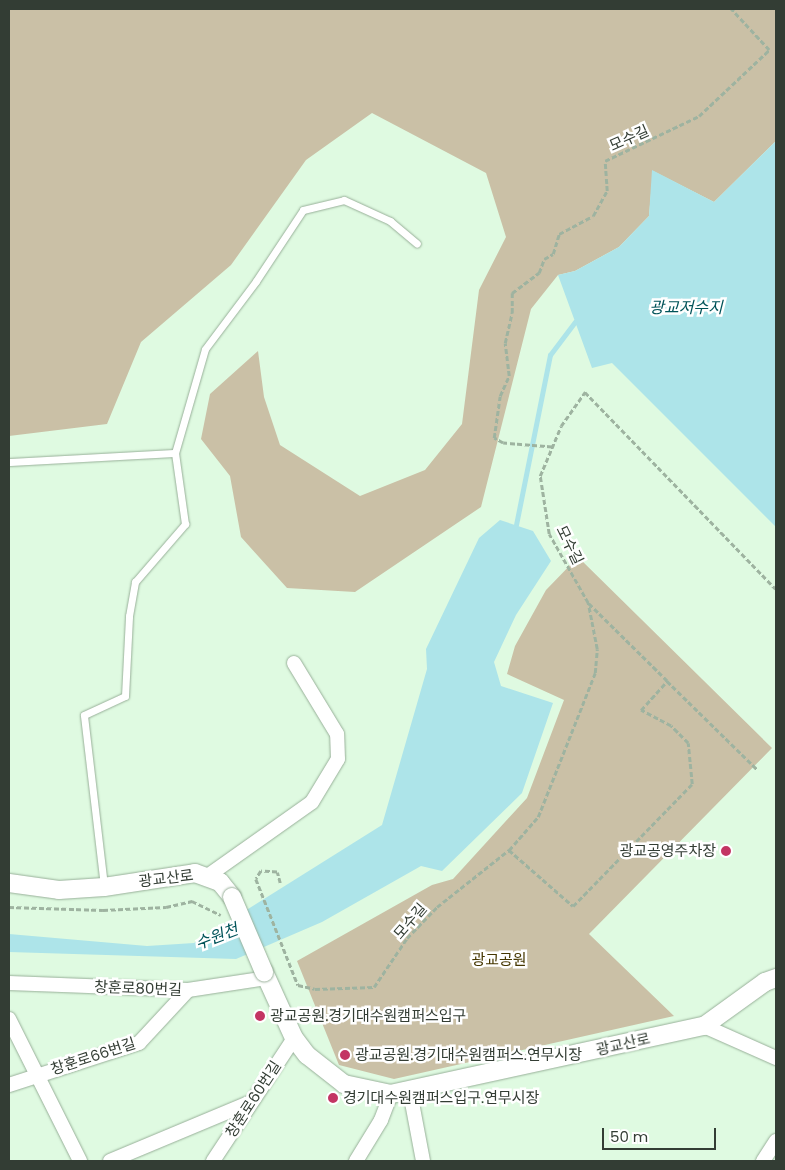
<!DOCTYPE html>
<meta charset="utf-8">
<style>
body{margin:0}
#map{position:relative;width:785px;height:1170px;overflow:hidden;background:#dffae1;font-family:Poppins,"Noto Sans KR",sans-serif}
div>[style]{position:absolute}
[style*='--x']{left:calc(var(--x)*1px);top:calc(var(--y)*1px);width:calc(var(--w)*1px);rotate:calc(var(--a)*1deg)}
.green>*{inset:0;background:#cac0a6}
.water>*{inset:0;background:#ade4e9}
.stream>*{height:4.5px;margin:-2.25px;padding:0 2.25px;transform-origin:2.25px;border-radius:2.25px;background:#ade4e9}
.path>*{height:2.5px;margin-top:-1.25px;transform-origin:0;background:repeating-linear-gradient(90deg,#9eb3a0 0 5px,transparent 0 7.5px)}
.roads{filter:drop-shadow(0 0 1px #98b099) drop-shadow(0 0 1px #98b099)}
.service>*{height:7px;margin:-3.5px;padding:0 3.5px;transform-origin:3.5px;border-radius:3.5px;background:#fff}
.minor>*{height:14px;margin:-7px;padding:0 7px;transform-origin:7px;border-radius:7px;background:#fff}
.tertiary>*{height:18px;margin:-9px;padding:0 9px;transform-origin:9px;border-radius:9px;background:#fff}
.bridges{filter:drop-shadow(0 0 1px #98b099) drop-shadow(0 0 1px #98b099)}
.tertiary-bridge>*{height:18px;margin:-9px;padding:0 9px;transform-origin:9px;border-radius:9px;background:#fff}
.dots>*{width:14px;height:14px;translate:-50% -50%;box-sizing:border-box;border:2px solid #fff;border-radius:50%}
span{translate:-50% -50%;white-space:nowrap;text-align:center;line-height:1.15;-webkit-text-stroke:5px #fff;paint-order:stroke}
.street-label{font-size:15px;color:#333d34}
.poi-label{font-size:15px;color:#333d34}
.right{translate:-100% -50%;text-align:right}
.left{translate:0 -50%;text-align:left}
.park-label{font-size:15px;color:#463701}
.water-label{font-size:16px;color:#005359;font-style:italic}
.frame{position:absolute;inset:0;border:10px solid #333d34;pointer-events:none}
.scale{position:absolute;left:602px;top:1128px;width:114px;height:22px;box-sizing:border-box;border:2px solid #333d34;border-top:0;padding-left:6px;font-size:15px;line-height:18px;white-space:nowrap;color:#333d34;-webkit-text-stroke:4px #fff;paint-order:stroke}
</style>
<div id="map">
<div class="green">
<i style="clip-path:polygon(9px 9px,776px 9px,776px 141px,714px 202px,653px 171px,649px 216px,619px 247px,575px 271px,558px 275px,531px 309px,481px 507px,355px 592px,287px 588px,241px 537px,230px 476px,201px 439px,210px 394px,258px 351px,264px 397px,280px 445px,360px 496px,425px 470px,462px 424px,479px 290px,506px 237px,486px 173px,372px 113px,306px 160px,231px 265px,141px 342px,107px 424px,9px 436px)"></i>
<i style="clip-path:polygon(578px 557px,772px 748px,589px 934px,674px 1016px,394px 1079px,339px 1065px,297px 961px,432px 885px,453px 879px,527px 798px,564px 700px,507px 674px,515px 646px,546px 590px)"></i>
</div>
<div class="water">
<i style="clip-path:polygon(776px 141px,776px 527px,612px 363px,592px 368px,558px 275px,575px 271px,619px 247px,649px 216px,652px 170px,714px 202px)"></i>
<i style="clip-path:polygon(500px 520px,533px 531px,551px 561px,516px 615px,494px 662px,501px 686px,553px 703px,522px 793px,442px 871px,421px 866px,322px 922px,236px 959px,9px 952px,9px 934px,147px 946px,194px 943px,382px 825px,427px 669px,426px 649px,479px 538px)"></i>
</div>
<div class="stream">
<i style="--x:516;--y:525;--w:173;--a:-78.7"></i>
<i style="--x:550;--y:355;--w:41;--a:-52.9"></i>
</div>
<div class="path">
<i style="--x:552;--y:447;--w:49;--a:-175.3"></i>
<i style="--x:503;--y:443;--w:10;--a:-151"></i>
<i style="--x:494;--y:438;--w:42;--a:-81.9"></i>
<i style="--x:500;--y:396;--w:22;--a:-66"></i>
<i style="--x:509;--y:376;--w:33;--a:-97"></i>
<i style="--x:505;--y:343;--w:31;--a:-77"></i>
<i style="--x:512;--y:313;--w:20;--a:-90"></i>
<i style="--x:512;--y:293;--w:34;--a:-37"></i>
<i style="--x:539;--y:273;--w:15;--a:-70"></i>
<i style="--x:544;--y:259;--w:10;--a:-29"></i>
<i style="--x:553;--y:254;--w:21;--a:-73"></i>
<i style="--x:559;--y:234;--w:38;--a:-28"></i>
<i style="--x:593;--y:216;--w:29;--a:-61"></i>
<i style="--x:607;--y:191;--w:30;--a:-94"></i>
<i style="--x:605;--y:161;--w:104;--a:-25.6"></i>
<i style="--x:699;--y:116;--w:96;--a:-43.3"></i>
<i style="--x:769;--y:50;--w:56;--a:-132.8"></i>
<i style="--x:667;--y:681;--w:126;--a:44.4"></i>
<i style="--x:509;--y:850;--w:85;--a:41.2"></i>
<i style="--x:573;--y:906;--w:170;--a:-45.7"></i>
<i style="--x:692;--y:784;--w:41;--a:-95.6"></i>
<i style="--x:688;--y:743;--w:24;--a:-135"></i>
<i style="--x:671;--y:726;--w:34;--a:-152"></i>
<i style="--x:641;--y:710;--w:39;--a:-48"></i>
<i style="--x:667;--y:681;--w:110;--a:-135.4"></i>
<i style="--x:280;--y:883;--w:11;--a:-105"></i>
<i style="--x:277;--y:872;--w:16;--a:-176"></i>
<i style="--x:261;--y:871;--w:9;--a:122"></i>
<i style="--x:256;--y:879;--w:114;--a:68.4"></i>
<i style="--x:298;--y:985;--w:17;--a:13"></i>
<i style="--x:315;--y:989;--w:59;--a:-1.9"></i>
<i style="--x:374;--y:987;--w:59;--a:-56"></i>
<i style="--x:407;--y:938;--w:43;--a:-45.9"></i>
<i style="--x:437;--y:907;--w:92;--a:-38.4"></i>
<i style="--x:509;--y:850;--w:44;--a:-48.7"></i>
<i style="--x:538;--y:817;--w:155;--a:-68.4"></i>
<i style="--x:595;--y:673;--w:24;--a:-85"></i>
<i style="--x:597;--y:649;--w:47;--a:-101.1"></i>
<i style="--x:588;--y:603;--w:79;--a:-119.5"></i>
<i style="--x:549;--y:534;--w:59;--a:-98.8"></i>
<i style="--x:540;--y:476;--w:54;--a:-67.2"></i>
<i style="--x:561;--y:426;--w:42;--a:-54.8"></i>
<i style="--x:585;--y:392;--w:274;--a:45.9"></i>
<i style="--x:9;--y:907;--w:94;--a:1.8"></i>
<i style="--x:103;--y:910;--w:63;--a:-2.7"></i>
<i style="--x:166;--y:907;--w:27;--a:-13"></i>
<i style="--x:192;--y:901;--w:32;--a:26"></i>
</div>
<div class="roads">
<div class="service">
<i style="--x:9;--y:462;--w:166;--a:-3.1"></i>
<i style="--x:104;--y:886;--w:172;--a:-96.7"></i>
<i style="--x:84;--y:715;--w:45;--a:-24.9"></i>
<i style="--x:125;--y:696;--w:80;--a:-87.1"></i>
<i style="--x:129;--y:616;--w:35;--a:-80"></i>
<i style="--x:135;--y:582;--w:77;--a:-49.2"></i>
<i style="--x:185;--y:524;--w:72;--a:-98"></i>
<i style="--x:175;--y:453;--w:108;--a:-73.9"></i>
<i style="--x:205;--y:349;--w:85;--a:-53.1"></i>
<i style="--x:256;--y:281;--w:85;--a:-56.5"></i>
<i style="--x:303;--y:210;--w:42;--a:-13.7"></i>
<i style="--x:344;--y:200;--w:51;--a:24.5"></i>
<i style="--x:390;--y:221;--w:35;--a:40"></i>
</div>
<div class="minor">
<i style="--x:209;--y:875;--w:126;--a:-35.3"></i>
<i style="--x:312;--y:802;--w:50;--a:-58.8"></i>
<i style="--x:338;--y:759;--w:25;--a:-92"></i>
<i style="--x:337;--y:734;--w:83;--a:-121.2"></i>
<i style="--x:9;--y:983;--w:179;--a:2.2"></i>
<i style="--x:188;--y:990;--w:79;--a:-8.7"></i>
<i style="--x:9;--y:1019;--w:159;--a:63.4"></i>
<i style="--x:704;--y:1026;--w:79;--a:24"></i>
<i style="--x:9;--y:1085;--w:137;--a:-17.9"></i>
<i style="--x:139;--y:1043;--w:72;--a:-47.2"></i>
<i style="--x:410;--y:1092;--w:70;--a:79.3"></i>
<i style="--x:110;--y:1161;--w:153;--a:-22.7"></i>
<i style="--x:213;--y:1161;--w:147;--a:-56.6"></i>
<i style="--x:356;--y:1161;--w:48;--a:-58.6"></i>
<i style="--x:381;--y:1120;--w:28;--a:-69"></i>
<i style="--x:763;--y:1161;--w:24;--a:-57"></i>
</div>
<div class="tertiary">
<i style="--x:9;--y:883;--w:50;--a:8"></i>
<i style="--x:59;--y:890;--w:45;--a:-3.8"></i>
<i style="--x:104;--y:887;--w:92;--a:-8.7"></i>
<i style="--x:195;--y:873;--w:27;--a:20"></i>
<i style="--x:220;--y:882;--w:19;--a:51"></i>
<i style="--x:264;--y:972;--w:72;--a:65.6"></i>
<i style="--x:294;--y:1038;--w:21;--a:53"></i>
<i style="--x:307;--y:1055;--w:47;--a:38.1"></i>
<i style="--x:344;--y:1084;--w:48;--a:12"></i>
<i style="--x:391;--y:1094;--w:320;--a:-12.3"></i>
<i style="--x:704;--y:1026;--w:75;--a:-35.8"></i>
<i style="--x:765;--y:982;--w:12;--a:-20"></i>
</div>
</div>
<div class="bridges">
<div class="tertiary-bridge">
<i style="--x:232;--y:897;--w:82;--a:66.9"></i>
</div>
</div>
<div class="dots">
<i style="left:726px;top:851px;background:#c33563"></i>
<i style="left:260px;top:1016px;background:#c33563"></i>
<i style="left:345px;top:1055px;background:#c33563"></i>
<i style="left:333px;top:1098px;background:#c33563"></i>
</div>
<div class="street-label">
<span style="left:629px;top:138px;rotate:-24deg">모수길</span>
<span style="left:570px;top:545px;rotate:64deg">모수길</span>
<span style="left:166px;top:878px;rotate:-7deg">광교산로</span>
<span style="left:410px;top:921px;rotate:-49deg">모수길</span>
<span style="left:138px;top:988px;rotate:2deg">창훈로80번길</span>
<span style="left:623px;top:1044px;rotate:-13deg">광교산로</span>
<span style="left:93px;top:1056px;rotate:-18deg">창훈로66번길</span>
<span style="left:253px;top:1099px;rotate:-57deg">창훈로60번길</span>
</div>
<div class="poi-label">
<span class="right" style="left:716px;top:851px">광교공영주차장</span>
<span class="left" style="left:270px;top:1016px">광교공원.경기대수원캠퍼스입구</span>
<span class="left" style="left:355px;top:1055px">광교공원.경기대수원캠퍼스.연무시장</span>
<span class="left" style="left:343px;top:1098px">경기대수원캠퍼스입구.연무시장</span>
</div>
<div class="park-label">
<span style="left:499px;top:960px">광교공원</span>
</div>
<div class="water-label">
<span style="left:686px;top:308px">광교저수지</span>
<span style="left:217px;top:937px;rotate:-21deg">수원천</span>
</div>
<div class="frame"></div>
<div class="scale">50 m</div>
</div>
